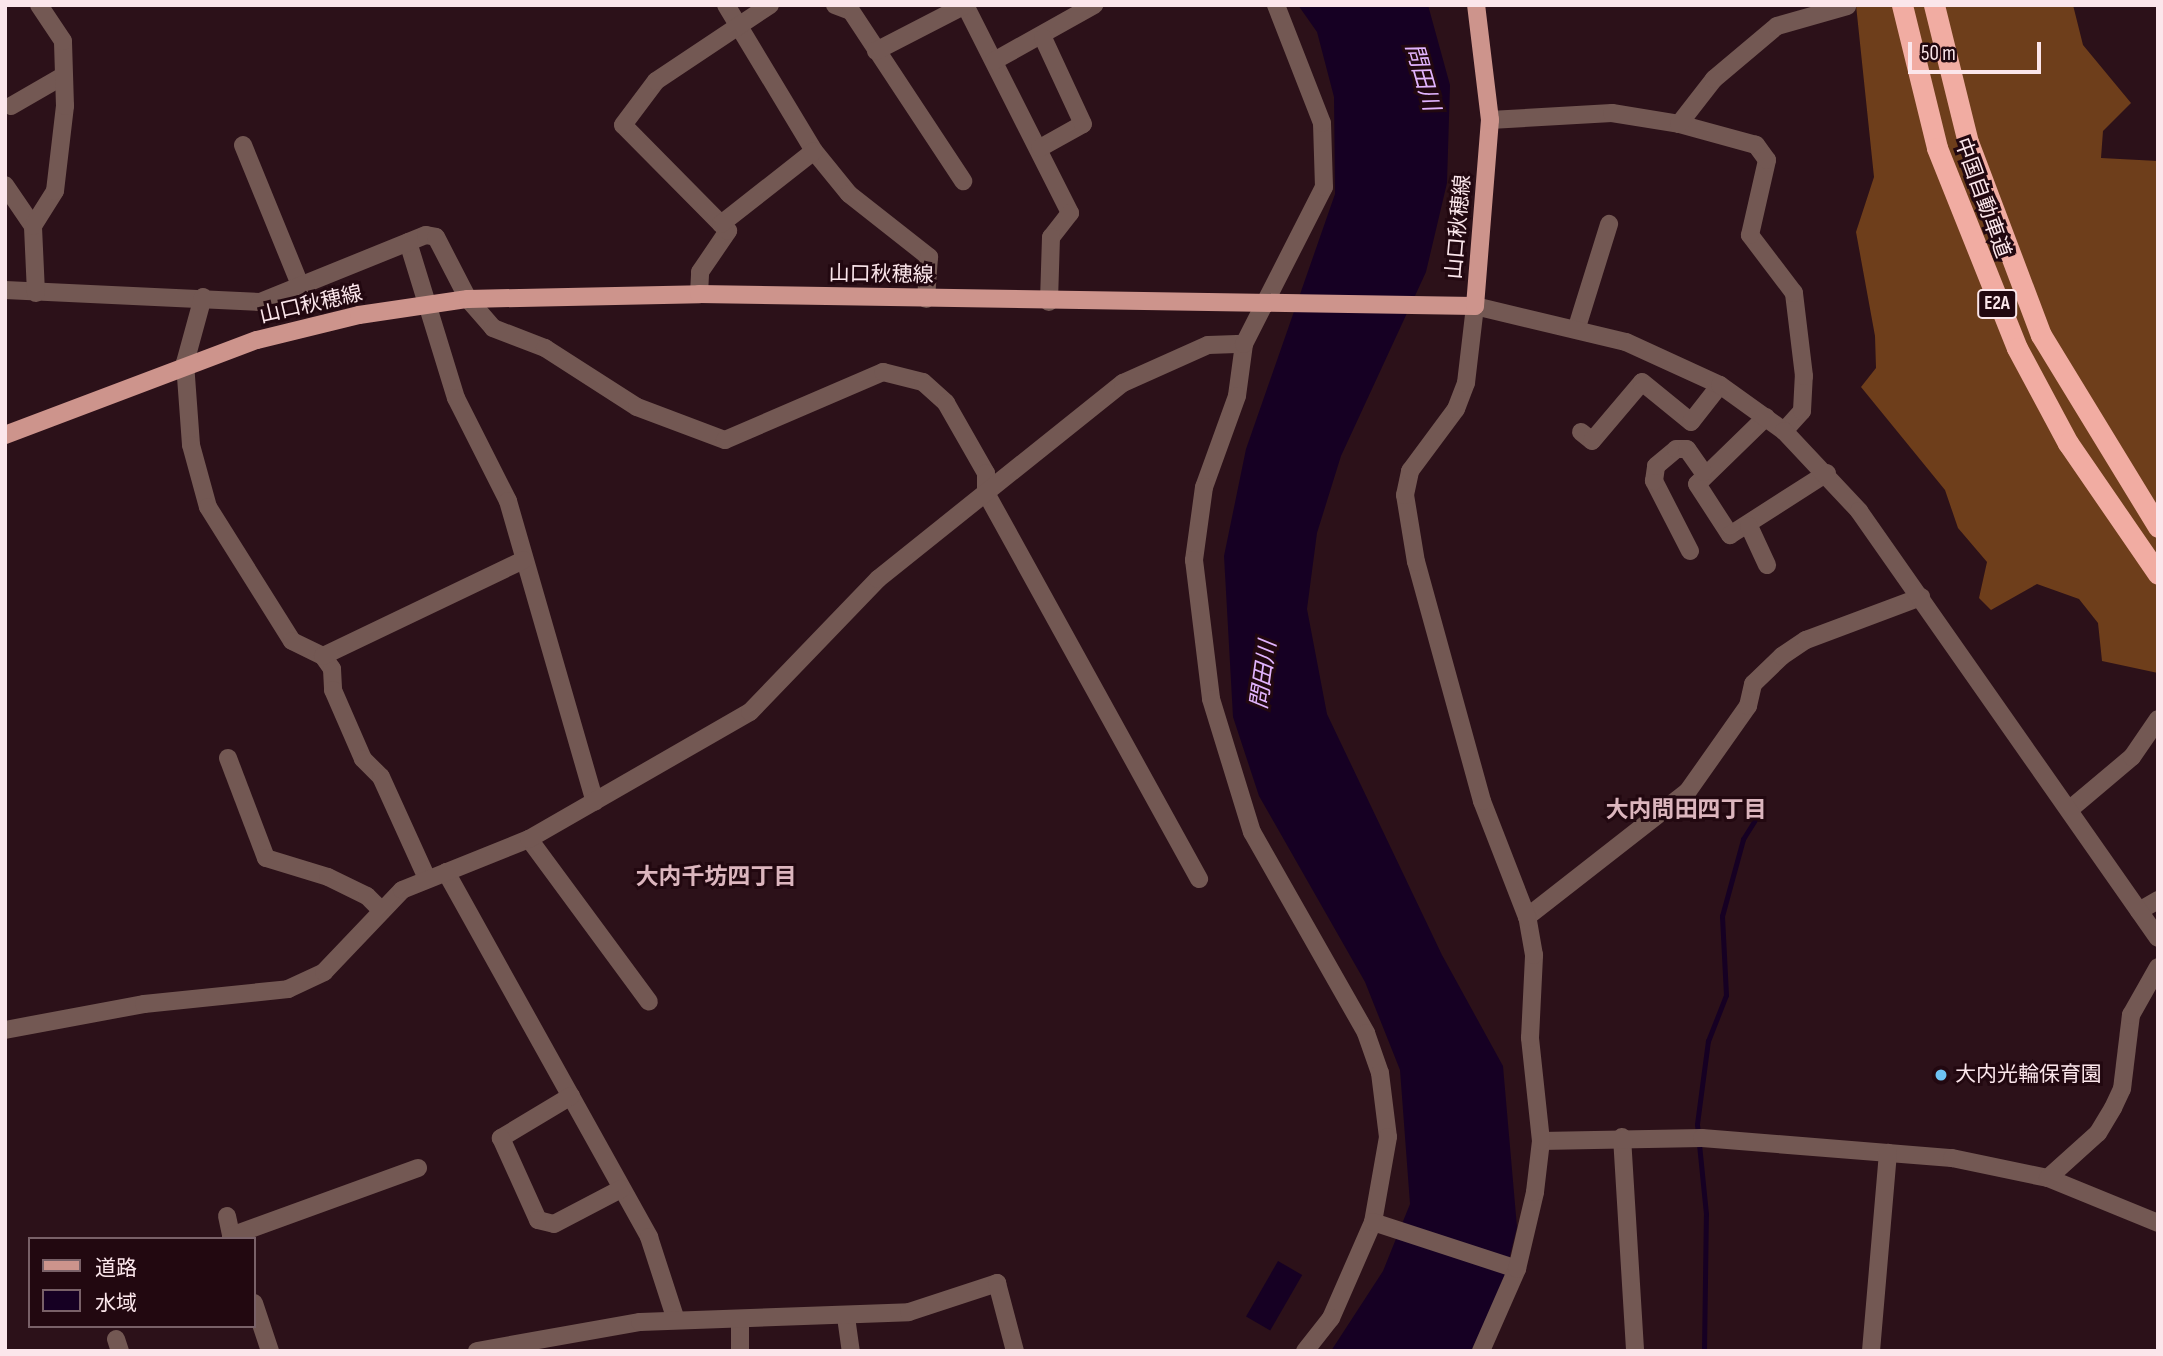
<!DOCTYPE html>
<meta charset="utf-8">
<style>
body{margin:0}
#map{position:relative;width:2163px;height:1356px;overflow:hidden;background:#2c1119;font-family:"Sofia Sans Condensed","Noto Sans JP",sans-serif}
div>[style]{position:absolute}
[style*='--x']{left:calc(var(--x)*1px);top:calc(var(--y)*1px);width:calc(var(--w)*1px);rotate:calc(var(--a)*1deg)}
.forest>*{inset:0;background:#6e3e1b}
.water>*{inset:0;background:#160023;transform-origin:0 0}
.stream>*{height:5px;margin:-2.5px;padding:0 2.5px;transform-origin:2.5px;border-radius:2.5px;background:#160023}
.minor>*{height:18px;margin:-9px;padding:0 9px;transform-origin:9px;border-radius:9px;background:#735853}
.major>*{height:18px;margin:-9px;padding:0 9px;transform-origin:9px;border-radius:9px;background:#cd948c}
.highway>*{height:21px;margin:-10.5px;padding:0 10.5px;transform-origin:10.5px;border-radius:10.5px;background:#f1aca2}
.dots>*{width:19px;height:19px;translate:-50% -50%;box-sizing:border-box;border:4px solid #220810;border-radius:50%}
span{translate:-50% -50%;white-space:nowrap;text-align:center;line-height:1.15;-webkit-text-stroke:6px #220810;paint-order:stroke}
.shield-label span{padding:2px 5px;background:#220810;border:2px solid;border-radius:5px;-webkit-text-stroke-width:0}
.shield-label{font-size:19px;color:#fbe6eb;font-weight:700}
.street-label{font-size:21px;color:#fbe6eb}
.poi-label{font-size:21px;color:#fbe6eb}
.left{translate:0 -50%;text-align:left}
.water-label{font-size:23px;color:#e2b4fe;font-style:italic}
.neighbourhood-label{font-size:23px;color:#dcb6be;font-weight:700}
.frame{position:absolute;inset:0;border:7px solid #fbe6eb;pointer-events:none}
.legend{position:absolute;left:28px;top:1237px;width:228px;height:91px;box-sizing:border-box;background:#220810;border:2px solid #796168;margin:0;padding:9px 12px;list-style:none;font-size:21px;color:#fbe6eb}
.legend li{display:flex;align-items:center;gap:14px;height:35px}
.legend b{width:35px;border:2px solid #796168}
.scale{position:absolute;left:1908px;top:42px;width:133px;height:32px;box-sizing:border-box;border:4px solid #fbe6eb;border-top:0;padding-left:9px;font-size:21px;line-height:24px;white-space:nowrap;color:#fbe6eb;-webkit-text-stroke:5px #220810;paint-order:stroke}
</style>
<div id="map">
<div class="forest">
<i style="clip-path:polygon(1856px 5px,2073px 5px,2083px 45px,2131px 103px,2103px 131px,2101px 158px,2158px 161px,2158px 673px,2102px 661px,2098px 623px,2079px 599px,2037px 584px,1991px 610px,1979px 598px,1987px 562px,1958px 528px,1945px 490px,1861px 387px,1876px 368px,1875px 336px,1856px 232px,1874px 177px)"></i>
</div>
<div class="water">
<i style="clip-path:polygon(1298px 5px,1428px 5px,1450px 85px,1447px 183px,1426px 272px,1341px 456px,1317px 533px,1307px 609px,1327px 714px,1442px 955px,1503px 1066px,1517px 1227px,1504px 1280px,1471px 1351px,1331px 1351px,1383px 1271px,1410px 1204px,1400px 1070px,1365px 982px,1259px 796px,1233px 717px,1224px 556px,1246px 449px,1335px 194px,1334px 97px,1317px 32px)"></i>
<i style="left:1278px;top:1261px;width:28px;height:64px;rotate:30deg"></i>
</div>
<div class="stream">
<i style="--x:1704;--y:1351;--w:137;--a:-89.2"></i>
<i style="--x:1706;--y:1214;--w:90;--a:-95.7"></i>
<i style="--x:1697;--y:1124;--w:84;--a:-82.5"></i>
<i style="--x:1708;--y:1041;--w:49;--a:-68.6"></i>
<i style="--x:1726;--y:995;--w:79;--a:-92.9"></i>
<i style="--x:1722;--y:916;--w:80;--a:-74.7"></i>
<i style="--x:1743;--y:839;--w:26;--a:-58"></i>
</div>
<div class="minor">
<i style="--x:726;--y:5;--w:170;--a:58.9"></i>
<i style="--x:814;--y:151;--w:55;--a:50.9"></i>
<i style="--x:849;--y:194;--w:102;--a:38.2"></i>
<i style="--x:929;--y:257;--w:42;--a:94.1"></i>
<i style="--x:835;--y:5;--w:17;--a:21"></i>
<i style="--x:851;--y:11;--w:204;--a:56.6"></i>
<i style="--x:965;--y:5;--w:233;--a:63.2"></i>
<i style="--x:1070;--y:213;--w:31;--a:128"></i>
<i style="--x:1051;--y:237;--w:65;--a:91.8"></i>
<i style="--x:876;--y:51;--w:100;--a:-27.3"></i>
<i style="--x:994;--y:61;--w:115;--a:-29.2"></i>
<i style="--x:11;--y:106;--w:60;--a:-30"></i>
<i style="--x:1490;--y:120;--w:122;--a:-3.3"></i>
<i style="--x:1612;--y:113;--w:68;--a:9.3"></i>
<i style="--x:243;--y:145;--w:148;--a:67.8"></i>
<i style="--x:1040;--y:148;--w:49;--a:-29.2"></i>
<i style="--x:1083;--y:124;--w:95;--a:-114.9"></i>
<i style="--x:5;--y:185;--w:50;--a:55.7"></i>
<i style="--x:721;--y:224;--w:139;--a:-134.7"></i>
<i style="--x:623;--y:125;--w:55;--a:-53.1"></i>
<i style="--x:656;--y:81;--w:137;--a:-33.7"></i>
<i style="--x:408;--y:242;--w:163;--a:72.9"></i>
<i style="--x:456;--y:398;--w:115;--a:63.2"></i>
<i style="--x:508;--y:501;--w:313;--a:73.9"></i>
<i style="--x:5;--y:290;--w:255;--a:2.7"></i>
<i style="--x:260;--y:302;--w:179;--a:-22"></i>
<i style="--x:426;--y:235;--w:10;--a:11"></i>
<i style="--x:436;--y:237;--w:70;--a:62.7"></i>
<i style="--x:468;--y:299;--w:38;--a:49"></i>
<i style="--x:493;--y:328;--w:56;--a:21"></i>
<i style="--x:545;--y:348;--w:109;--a:32.7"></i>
<i style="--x:637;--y:407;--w:94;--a:20.6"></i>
<i style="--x:725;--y:440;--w:172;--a:-23.3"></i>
<i style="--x:883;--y:372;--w:41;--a:14"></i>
<i style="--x:923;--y:382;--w:31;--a:42"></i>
<i style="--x:946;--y:403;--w:81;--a:60.3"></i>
<i style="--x:986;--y:473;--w:20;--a:90"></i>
<i style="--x:986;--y:493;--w:441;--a:61.1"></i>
<i style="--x:36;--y:293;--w:67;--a:-92.6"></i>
<i style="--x:33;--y:226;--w:41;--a:-57.8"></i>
<i style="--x:55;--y:191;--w:86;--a:-83.3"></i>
<i style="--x:65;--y:106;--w:65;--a:-91.8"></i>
<i style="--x:63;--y:41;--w:43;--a:-123.7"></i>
<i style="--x:699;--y:294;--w:22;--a:-87"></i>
<i style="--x:700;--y:272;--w:50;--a:-55.7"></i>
<i style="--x:728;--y:231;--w:10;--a:-135"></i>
<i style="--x:721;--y:224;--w:118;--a:-38.1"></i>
<i style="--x:203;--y:297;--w:68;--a:105.3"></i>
<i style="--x:185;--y:363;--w:82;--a:85.8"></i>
<i style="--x:191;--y:445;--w:64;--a:74.7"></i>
<i style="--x:208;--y:507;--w:158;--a:57.9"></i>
<i style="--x:292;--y:641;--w:34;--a:26"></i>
<i style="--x:323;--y:656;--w:16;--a:55"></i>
<i style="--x:332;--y:669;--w:21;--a:87"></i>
<i style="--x:333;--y:690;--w:75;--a:66.5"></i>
<i style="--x:363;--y:759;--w:25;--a:45"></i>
<i style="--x:381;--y:777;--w:109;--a:65.6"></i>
<i style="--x:1577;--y:327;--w:108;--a:-72.7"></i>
<i style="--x:1244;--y:344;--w:52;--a:97.7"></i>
<i style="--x:1237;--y:396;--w:97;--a:109.9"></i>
<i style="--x:1204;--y:487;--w:74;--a:97.8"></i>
<i style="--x:1194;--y:560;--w:140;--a:83"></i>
<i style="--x:1211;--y:699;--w:139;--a:72.9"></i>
<i style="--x:1252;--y:832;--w:231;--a:60.4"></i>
<i style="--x:1366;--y:1033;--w:42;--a:70.7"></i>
<i style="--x:1380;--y:1073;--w:64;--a:82.9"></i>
<i style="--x:1388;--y:1137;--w:86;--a:100"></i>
<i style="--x:1373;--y:1222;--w:105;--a:113.6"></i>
<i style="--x:1331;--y:1318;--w:42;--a:128.2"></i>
<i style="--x:1766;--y:417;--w:96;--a:135.8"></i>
<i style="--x:1697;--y:484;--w:61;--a:57.1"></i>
<i style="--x:1730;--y:535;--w:115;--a:-32.6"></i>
<i style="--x:1784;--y:431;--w:27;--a:-48"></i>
<i style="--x:1802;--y:411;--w:35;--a:-87"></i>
<i style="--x:1804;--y:376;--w:84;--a:-96.9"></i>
<i style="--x:1794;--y:293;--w:73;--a:-127.2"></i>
<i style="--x:1750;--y:235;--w:77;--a:-77.2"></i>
<i style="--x:1767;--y:160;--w:19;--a:-126"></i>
<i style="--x:1756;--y:145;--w:80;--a:-164.7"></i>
<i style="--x:1679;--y:124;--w:57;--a:-52.1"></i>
<i style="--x:1714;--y:79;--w:82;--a:-40.1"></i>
<i style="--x:1777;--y:26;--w:73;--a:-15.9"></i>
<i style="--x:1581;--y:432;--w:14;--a:39"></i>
<i style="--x:1592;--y:441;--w:77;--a:-49.7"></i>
<i style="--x:1642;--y:382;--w:63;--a:39.2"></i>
<i style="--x:1691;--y:422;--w:47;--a:-51.9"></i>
<i style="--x:1749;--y:526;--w:43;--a:65.2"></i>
<i style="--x:1690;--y:551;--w:79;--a:-117.2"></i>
<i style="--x:1654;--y:481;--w:15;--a:-82"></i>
<i style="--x:1656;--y:466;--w:26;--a:-40"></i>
<i style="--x:1676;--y:449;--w:11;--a:0"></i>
<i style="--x:1687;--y:449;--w:28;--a:55"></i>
<i style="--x:323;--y:656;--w:222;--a:-25.6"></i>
<i style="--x:228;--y:758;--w:107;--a:69.2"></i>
<i style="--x:266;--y:858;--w:65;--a:17"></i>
<i style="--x:328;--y:877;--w:43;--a:26"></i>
<i style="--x:367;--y:896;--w:21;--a:45"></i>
<i style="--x:2069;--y:810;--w:82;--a:-40.1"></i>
<i style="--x:2132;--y:757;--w:46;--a:-55.6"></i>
<i style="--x:529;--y:839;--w:202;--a:53.6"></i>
<i style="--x:446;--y:872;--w:418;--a:60.9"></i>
<i style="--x:649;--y:1237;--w:87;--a:72"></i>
<i style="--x:2139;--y:911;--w:22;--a:-30"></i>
<i style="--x:1527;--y:917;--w:204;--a:-38"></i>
<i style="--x:1688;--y:791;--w:104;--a:-54.8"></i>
<i style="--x:1748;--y:706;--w:23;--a:-77"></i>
<i style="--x:1753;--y:684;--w:40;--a:-44"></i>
<i style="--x:1782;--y:656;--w:29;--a:-34"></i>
<i style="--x:1806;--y:640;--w:123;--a:-20.5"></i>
<i style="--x:5;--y:1030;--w:141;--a:-10.6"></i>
<i style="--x:144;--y:1004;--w:145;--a:-5.9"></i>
<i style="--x:288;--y:989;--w:40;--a:-25"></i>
<i style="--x:324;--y:972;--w:113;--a:-46.4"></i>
<i style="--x:402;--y:890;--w:137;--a:-21.9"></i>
<i style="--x:529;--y:839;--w:255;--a:-29.9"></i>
<i style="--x:750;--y:712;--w:185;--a:-46.1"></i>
<i style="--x:878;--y:579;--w:314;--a:-38.7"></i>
<i style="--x:1123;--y:383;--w:93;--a:-24.1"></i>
<i style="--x:1208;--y:345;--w:36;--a:-2"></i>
<i style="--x:1244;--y:344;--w:176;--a:-63"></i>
<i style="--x:1324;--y:187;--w:64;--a:-91.8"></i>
<i style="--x:1322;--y:123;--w:127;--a:-111.3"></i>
<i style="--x:571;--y:1096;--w:82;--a:149"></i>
<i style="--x:501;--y:1138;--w:90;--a:65.7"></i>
<i style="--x:538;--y:1220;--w:16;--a:14"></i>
<i style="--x:554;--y:1224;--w:76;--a:-27.6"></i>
<i style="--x:1622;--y:1137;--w:214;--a:86.5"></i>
<i style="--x:1541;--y:1141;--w:161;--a:-1.1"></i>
<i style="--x:1702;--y:1138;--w:251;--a:4.6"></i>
<i style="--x:1952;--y:1158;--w:98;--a:11.8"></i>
<i style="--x:2048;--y:1178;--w:119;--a:22.2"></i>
<i style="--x:2048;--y:1178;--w:67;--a:-42"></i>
<i style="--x:2098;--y:1133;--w:29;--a:-59"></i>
<i style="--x:2113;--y:1108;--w:21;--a:-65"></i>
<i style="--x:2122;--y:1089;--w:75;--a:-83.1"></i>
<i style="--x:2131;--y:1015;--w:55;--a:-60.6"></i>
<i style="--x:227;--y:1216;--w:24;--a:78"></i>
<i style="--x:1373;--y:1222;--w:151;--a:18.1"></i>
<i style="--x:231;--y:1236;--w:199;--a:-20"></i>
<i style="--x:254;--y:1303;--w:51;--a:71.6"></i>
<i style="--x:846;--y:1317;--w:34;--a:82"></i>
<i style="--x:740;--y:1320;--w:31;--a:90"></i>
<i style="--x:116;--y:1339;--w:13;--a:72"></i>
<i style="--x:477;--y:1351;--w:166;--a:-10.1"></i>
<i style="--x:640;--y:1322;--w:269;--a:-2.1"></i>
<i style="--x:909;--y:1312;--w:93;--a:-18.2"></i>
<i style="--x:997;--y:1283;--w:70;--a:75.2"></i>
<i style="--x:1481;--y:1351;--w:90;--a:-66.3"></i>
<i style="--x:1517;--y:1269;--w:79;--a:-76.8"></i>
<i style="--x:1535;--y:1192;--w:51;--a:-83.3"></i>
<i style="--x:1541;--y:1141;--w:104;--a:-96.1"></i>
<i style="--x:1530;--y:1038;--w:83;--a:-87.2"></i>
<i style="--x:1534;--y:955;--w:39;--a:-100"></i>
<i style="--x:1527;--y:917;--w:124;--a:-111.2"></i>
<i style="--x:1482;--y:801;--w:248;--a:-105.4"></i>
<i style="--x:1416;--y:562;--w:68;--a:-99.3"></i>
<i style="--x:1405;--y:495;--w:25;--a:-78"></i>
<i style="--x:1410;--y:471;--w:77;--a:-53.4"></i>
<i style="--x:1456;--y:409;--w:28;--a:-69"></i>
<i style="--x:1466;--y:383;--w:78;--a:-83.3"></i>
<i style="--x:1475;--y:306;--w:155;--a:13.4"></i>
<i style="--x:1626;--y:342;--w:103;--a:24.6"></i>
<i style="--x:1720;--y:385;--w:79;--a:35.7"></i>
<i style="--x:1784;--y:431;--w:110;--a:46.8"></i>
<i style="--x:1859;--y:511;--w:521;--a:55"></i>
<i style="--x:1871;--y:1351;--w:199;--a:-85.1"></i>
</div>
<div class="major">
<i style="--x:5;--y:435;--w:269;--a:-20.7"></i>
<i style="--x:257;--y:340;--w:105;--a:-13.8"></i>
<i style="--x:359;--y:315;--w:110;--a:-8.4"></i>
<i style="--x:468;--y:299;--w:231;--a:-1.2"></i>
<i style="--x:699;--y:294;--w:776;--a:0.89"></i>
<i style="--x:1475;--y:306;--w:187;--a:-85.4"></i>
<i style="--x:1490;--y:120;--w:116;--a:-96.9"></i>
</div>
<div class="highway">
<i style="--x:1902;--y:5;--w:147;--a:76.2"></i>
<i style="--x:1937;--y:148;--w:215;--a:68.2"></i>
<i style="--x:2017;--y:348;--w:108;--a:61.8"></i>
<i style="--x:2068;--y:443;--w:159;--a:55.5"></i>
<i style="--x:1934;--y:5;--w:141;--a:76.1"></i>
<i style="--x:1968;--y:142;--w:206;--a:69.3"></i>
<i style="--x:2041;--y:335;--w:225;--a:58.6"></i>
</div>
<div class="dots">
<i style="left:1941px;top:1075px;background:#6dc2f3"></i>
</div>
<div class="shield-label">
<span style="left:1997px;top:304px">E2A</span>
</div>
<div class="street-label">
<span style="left:1982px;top:198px;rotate:70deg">中国自動車道</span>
<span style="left:1459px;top:227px;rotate:-85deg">山口秋穂線</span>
<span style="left:881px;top:275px;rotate:1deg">山口秋穂線</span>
<span style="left:311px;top:305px;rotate:-13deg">山口秋穂線</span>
</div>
<div class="poi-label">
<span class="left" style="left:1955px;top:1075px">大内光輪保育園</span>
</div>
<div class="water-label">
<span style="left:1422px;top:77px;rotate:74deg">問田川</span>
<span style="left:1264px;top:675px;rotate:-82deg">問田川</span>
</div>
<div class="neighbourhood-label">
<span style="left:1686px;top:810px">大内問田四丁目</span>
<span style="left:716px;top:877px">大内千坊四丁目</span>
</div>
<div class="frame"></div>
<ul class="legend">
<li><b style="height:9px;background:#cd948c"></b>道路</li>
<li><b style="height:19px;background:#160023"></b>水域</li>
</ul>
<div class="scale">50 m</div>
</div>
